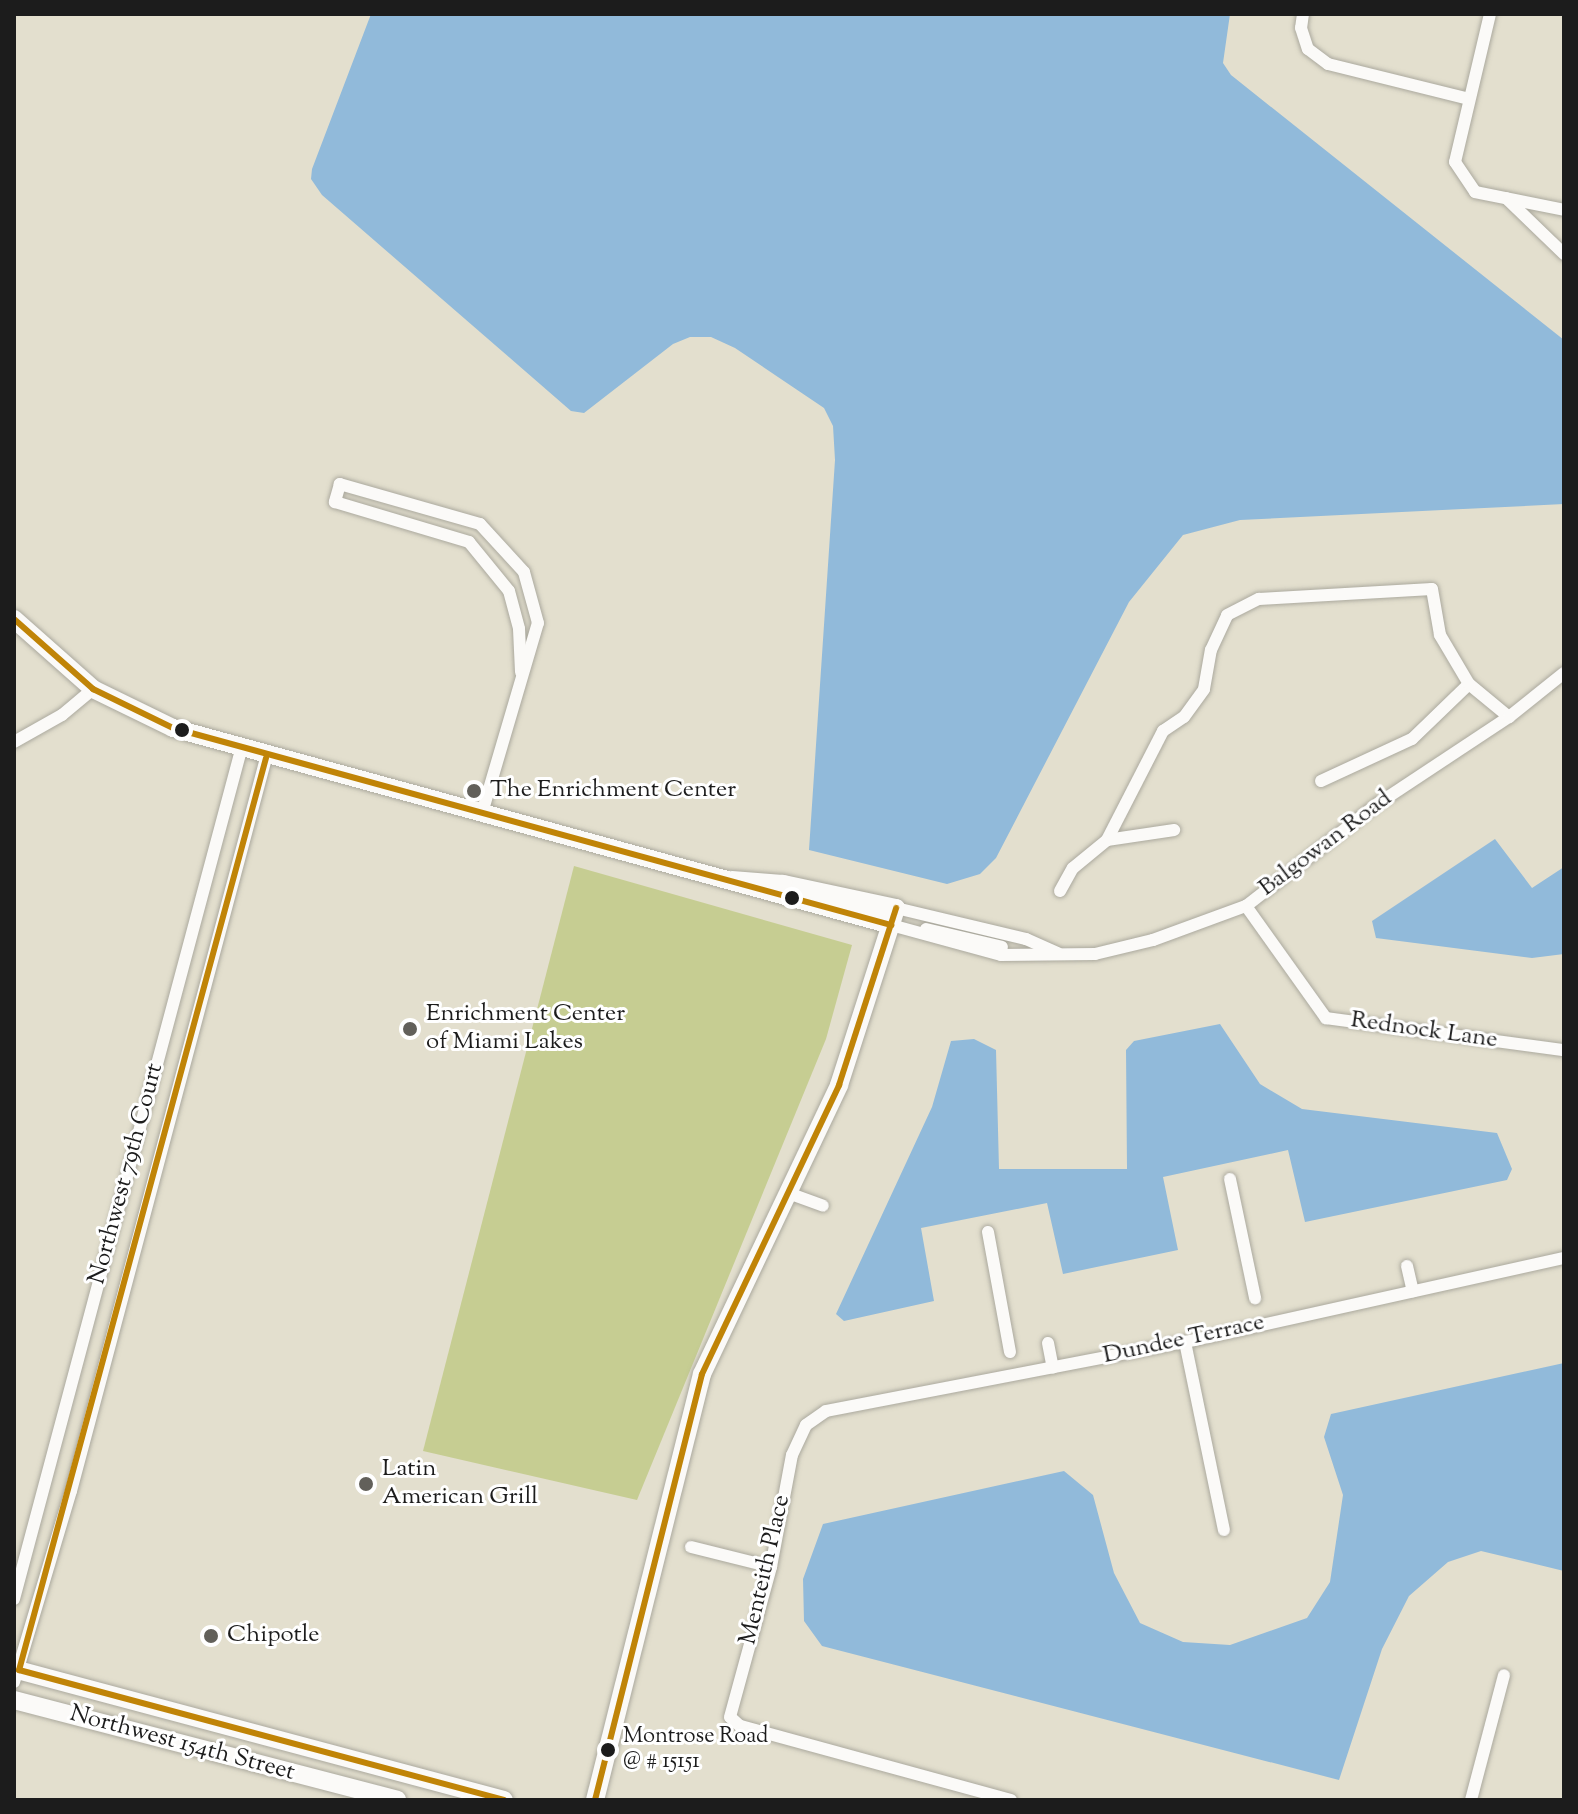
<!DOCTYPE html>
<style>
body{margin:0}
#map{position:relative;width:1578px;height:1814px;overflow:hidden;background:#e3dfce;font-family:"Sorts Mill Goudy",serif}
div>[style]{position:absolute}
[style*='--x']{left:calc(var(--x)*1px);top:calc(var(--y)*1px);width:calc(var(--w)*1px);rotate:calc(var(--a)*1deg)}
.green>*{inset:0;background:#c6cd92}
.water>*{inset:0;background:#91bada}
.roads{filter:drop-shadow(0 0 2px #aba99e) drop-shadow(0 0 2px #aba99e)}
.street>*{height:12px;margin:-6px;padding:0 6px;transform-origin:6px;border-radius:6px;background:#fbfaf8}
.secondary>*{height:18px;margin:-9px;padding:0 9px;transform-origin:9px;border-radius:9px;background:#fbfaf8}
.bus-1>*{height:6px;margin:-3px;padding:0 3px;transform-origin:3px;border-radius:3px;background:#c08407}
.dots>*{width:22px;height:22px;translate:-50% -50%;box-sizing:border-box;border:4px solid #fff;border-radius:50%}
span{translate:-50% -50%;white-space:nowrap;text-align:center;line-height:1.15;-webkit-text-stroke:6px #fff;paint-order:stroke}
.bus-label{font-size:22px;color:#1c1c1c}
.left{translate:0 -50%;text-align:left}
.poi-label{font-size:24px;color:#1c1c1c}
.street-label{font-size:24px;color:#1c1c1c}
.frame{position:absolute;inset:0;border:16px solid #1c1c1c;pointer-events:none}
</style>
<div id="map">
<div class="green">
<i style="clip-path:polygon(574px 866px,852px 945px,826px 1039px,637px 1500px,423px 1451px)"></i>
</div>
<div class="water">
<i style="clip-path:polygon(371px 14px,1230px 14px,1223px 63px,1231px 75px,1564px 340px,1564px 504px,1240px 520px,1183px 535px,1129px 602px,996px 858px,980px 874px,947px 884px,809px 850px,835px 460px,833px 426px,824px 408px,735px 348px,711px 337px,690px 337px,673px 344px,584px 413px,571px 411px,322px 195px,311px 179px,312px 169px)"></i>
<i style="clip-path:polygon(1495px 839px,1532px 888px,1564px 867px,1564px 954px,1532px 958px,1376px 938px,1372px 921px)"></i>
<i style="clip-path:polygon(1220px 1024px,1260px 1084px,1302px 1109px,1497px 1133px,1512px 1169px,1507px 1180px,1305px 1222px,1288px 1150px,1163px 1177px,1178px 1250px,1063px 1274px,1047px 1203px,921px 1228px,934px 1301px,844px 1321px,836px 1314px,932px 1107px,951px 1041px,974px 1039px,996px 1050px,999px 1169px,1127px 1169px,1126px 1050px,1134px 1041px)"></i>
<i style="clip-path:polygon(1564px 1363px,1564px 1571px,1481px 1551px,1448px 1562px,1409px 1596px,1382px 1649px,1339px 1780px,822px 1646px,804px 1621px,803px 1579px,823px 1524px,1064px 1471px,1093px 1495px,1114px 1573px,1140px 1623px,1183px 1642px,1230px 1645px,1307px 1618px,1330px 1582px,1343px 1495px,1324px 1437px,1331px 1414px)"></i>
</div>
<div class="roads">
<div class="street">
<i style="--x:1303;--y:14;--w:14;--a:98"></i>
<i style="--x:1301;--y:28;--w:22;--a:72"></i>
<i style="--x:1308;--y:49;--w:25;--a:37"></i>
<i style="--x:1328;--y:64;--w:145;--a:13.9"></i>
<i style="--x:1490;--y:14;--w:152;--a:103.3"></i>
<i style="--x:1455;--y:162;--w:36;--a:56"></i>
<i style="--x:1475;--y:192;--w:91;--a:11.4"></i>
<i style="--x:1506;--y:198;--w:81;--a:44"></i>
<i style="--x:14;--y:742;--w:55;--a:-29.4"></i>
<i style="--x:62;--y:715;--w:40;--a:-40"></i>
<i style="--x:1321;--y:781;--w:100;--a:-24.8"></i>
<i style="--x:1412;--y:739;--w:79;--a:-44"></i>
<i style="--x:1469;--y:684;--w:52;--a:39.5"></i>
<i style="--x:482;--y:813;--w:198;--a:-73.6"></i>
<i style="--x:538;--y:623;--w:53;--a:-105.4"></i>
<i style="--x:524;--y:572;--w:65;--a:-132.5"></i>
<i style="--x:480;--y:524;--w:146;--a:-164.1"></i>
<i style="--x:340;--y:484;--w:19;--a:106"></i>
<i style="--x:335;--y:502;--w:140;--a:16.6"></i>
<i style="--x:469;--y:542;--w:63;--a:50.8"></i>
<i style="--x:509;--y:591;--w:39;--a:75"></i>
<i style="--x:519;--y:629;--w:43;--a:87.3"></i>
<i style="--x:1107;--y:840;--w:68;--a:-8.5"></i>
<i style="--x:1060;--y:891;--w:26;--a:-61"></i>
<i style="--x:1073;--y:868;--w:44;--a:-39.5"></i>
<i style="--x:1107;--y:840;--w:123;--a:-62.8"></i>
<i style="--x:1163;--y:731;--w:25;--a:-34"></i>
<i style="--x:1184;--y:717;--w:34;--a:-54"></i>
<i style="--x:1204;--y:689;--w:40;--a:-80"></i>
<i style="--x:1211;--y:650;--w:38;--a:-65"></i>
<i style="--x:1227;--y:615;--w:36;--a:-27"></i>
<i style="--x:1259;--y:599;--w:173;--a:-3.3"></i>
<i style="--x:1432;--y:589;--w:47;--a:80.1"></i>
<i style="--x:1440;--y:635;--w:57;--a:59.4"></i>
<i style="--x:1246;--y:906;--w:138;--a:54.5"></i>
<i style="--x:1326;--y:1018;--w:240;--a:7.7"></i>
<i style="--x:896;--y:908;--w:134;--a:13.4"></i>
<i style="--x:1026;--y:939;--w:35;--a:24"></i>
<i style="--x:891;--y:925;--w:114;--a:15.3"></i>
<i style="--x:1001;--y:955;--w:94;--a:-0.6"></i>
<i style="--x:1095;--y:954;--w:60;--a:-13.6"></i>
<i style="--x:1153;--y:940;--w:99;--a:-20.1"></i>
<i style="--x:1246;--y:906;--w:168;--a:-37.8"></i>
<i style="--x:1379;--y:803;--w:156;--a:-33.5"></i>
<i style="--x:1509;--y:717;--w:70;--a:-38.7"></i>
<i style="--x:926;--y:929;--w:78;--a:13.3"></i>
<i style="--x:1230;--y:1179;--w:122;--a:78.1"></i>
<i style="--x:788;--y:1193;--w:37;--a:20"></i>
<i style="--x:988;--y:1232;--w:122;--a:79.6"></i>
<i style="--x:1407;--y:1266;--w:26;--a:77"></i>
<i style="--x:1185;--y:1342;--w:192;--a:78.3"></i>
<i style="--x:1048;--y:1343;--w:25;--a:79"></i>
<i style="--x:691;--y:1547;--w:82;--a:14"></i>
<i style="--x:14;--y:1599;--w:879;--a:-75.03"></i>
<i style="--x:14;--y:1682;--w:199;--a:-73.4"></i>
<i style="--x:71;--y:1491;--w:758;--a:-75.1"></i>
<i style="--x:1011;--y:1800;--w:281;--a:-164.7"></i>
<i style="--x:740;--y:1726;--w:13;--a:-138"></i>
<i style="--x:730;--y:1717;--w:156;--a:-74.7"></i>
<i style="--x:771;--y:1567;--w:114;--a:-79.4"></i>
<i style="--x:792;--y:1455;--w:33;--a:-65"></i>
<i style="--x:806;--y:1425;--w:24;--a:-35"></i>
<i style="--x:826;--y:1411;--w:366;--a:-10.9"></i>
<i style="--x:1185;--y:1342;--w:388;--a:-12.5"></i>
<i style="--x:1471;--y:1800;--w:129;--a:-75.2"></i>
</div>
<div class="secondary">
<i style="--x:14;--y:619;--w:106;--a:41.5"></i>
<i style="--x:93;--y:689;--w:89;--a:26"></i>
<i style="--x:173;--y:728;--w:745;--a:15.34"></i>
<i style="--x:14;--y:1669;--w:507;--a:14.97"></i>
<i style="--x:14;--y:1700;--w:396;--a:14.6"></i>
<i style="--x:595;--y:1800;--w:439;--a:-75.9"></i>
<i style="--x:702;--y:1374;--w:320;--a:-64.6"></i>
<i style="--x:839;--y:1085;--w:186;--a:-72.1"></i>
<i style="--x:896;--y:908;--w:116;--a:-168"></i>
<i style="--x:783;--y:884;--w:52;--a:-175.6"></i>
</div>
</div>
<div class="bus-1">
<i style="--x:14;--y:619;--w:106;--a:41.5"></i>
<i style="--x:93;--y:689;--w:89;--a:26"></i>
<i style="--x:173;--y:728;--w:745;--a:15.34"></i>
<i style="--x:266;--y:758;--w:945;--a:105.15"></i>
<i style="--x:19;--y:1670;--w:502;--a:15"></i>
<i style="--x:595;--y:1800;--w:439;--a:-75.9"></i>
<i style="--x:702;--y:1374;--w:320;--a:-64.6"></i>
<i style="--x:839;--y:1085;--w:186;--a:-72.1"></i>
</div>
<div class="dots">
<i style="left:182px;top:730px;background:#1c1c1c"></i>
<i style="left:474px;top:791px;background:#62605a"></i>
<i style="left:792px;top:898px;background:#1c1c1c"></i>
<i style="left:410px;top:1029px;background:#62605a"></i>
<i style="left:366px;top:1484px;background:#62605a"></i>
<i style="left:211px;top:1636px;background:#62605a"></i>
<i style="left:608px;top:1750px;background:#1c1c1c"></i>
</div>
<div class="bus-label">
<span class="left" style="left:623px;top:1750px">Montrose Road<br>@ # 15151</span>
</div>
<div class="poi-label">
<span class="left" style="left:490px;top:791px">The Enrichment Center</span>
<span class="left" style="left:426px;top:1029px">Enrichment Center<br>of Miami Lakes</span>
<span class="left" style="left:382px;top:1484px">Latin<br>American Grill</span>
<span class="left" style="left:227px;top:1636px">Chipotle</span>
</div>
<div class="street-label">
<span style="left:1326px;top:844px;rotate:-37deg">Balgowan Road</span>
<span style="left:1424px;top:1031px;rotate:8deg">Rednock Lane</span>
<span style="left:127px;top:1174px;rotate:-75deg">Northwest 79th Court</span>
<span style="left:1184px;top:1340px;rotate:-12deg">Dundee Terrace</span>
<span style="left:766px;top:1570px;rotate:-77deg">Menteith Place</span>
<span style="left:182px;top:1744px;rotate:15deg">Northwest 154th Street</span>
</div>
<div class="frame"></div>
</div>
